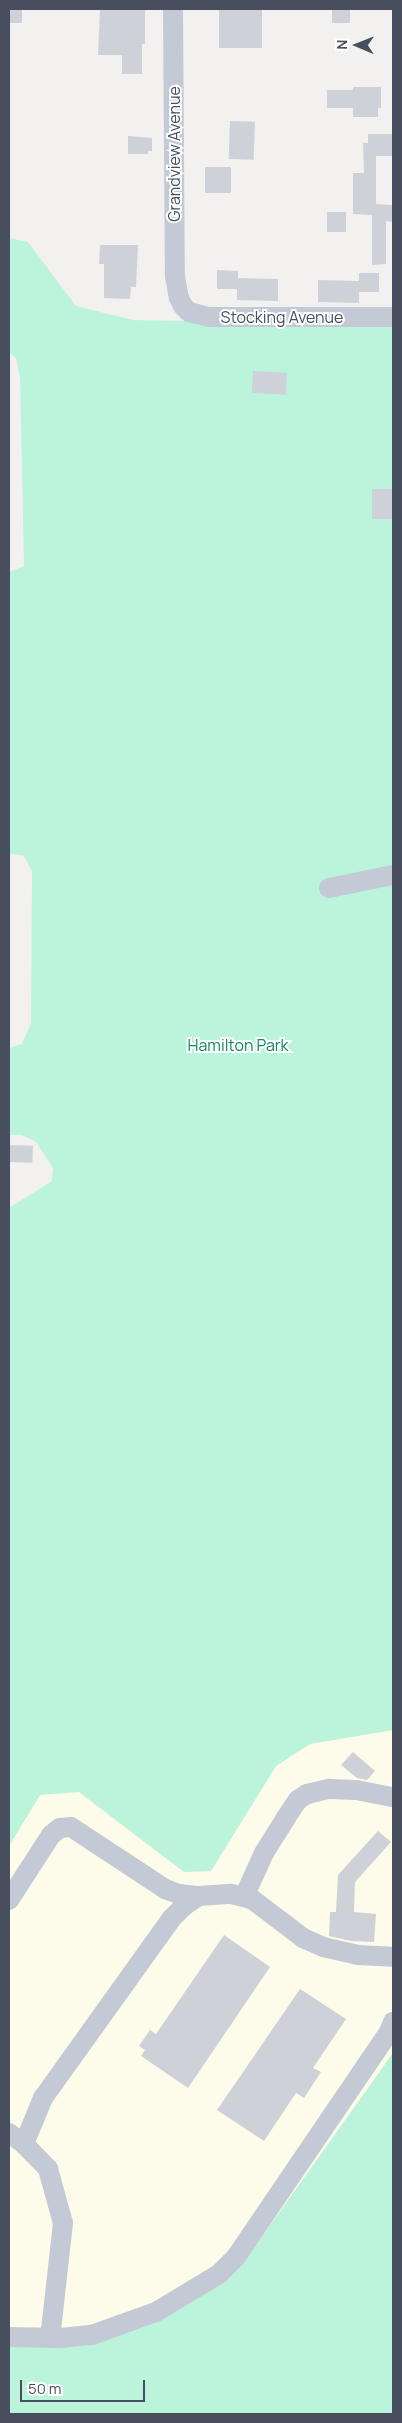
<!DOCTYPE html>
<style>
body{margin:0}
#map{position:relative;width:402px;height:2423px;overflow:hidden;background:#f3f1f0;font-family:Manrope,sans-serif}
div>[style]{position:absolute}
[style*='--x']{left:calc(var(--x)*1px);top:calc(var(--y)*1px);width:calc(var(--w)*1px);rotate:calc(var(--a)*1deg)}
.commercial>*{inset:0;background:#fdfbe9}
.green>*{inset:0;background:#bcf3db}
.building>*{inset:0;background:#cfd1d8;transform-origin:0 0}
.minor>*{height:20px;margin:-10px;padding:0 10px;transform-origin:10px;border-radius:10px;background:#c3cad6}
span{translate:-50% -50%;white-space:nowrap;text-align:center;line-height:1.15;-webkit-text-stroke:4px #fff;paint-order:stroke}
.street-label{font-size:16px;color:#474f5f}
.park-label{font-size:16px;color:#118760}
.frame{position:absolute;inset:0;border:10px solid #474f5f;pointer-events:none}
.north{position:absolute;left:332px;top:20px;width:50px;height:50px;-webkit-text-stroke:4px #fff;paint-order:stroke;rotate:271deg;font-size:14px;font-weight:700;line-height:20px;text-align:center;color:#474f5f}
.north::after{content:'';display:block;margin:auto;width:18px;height:22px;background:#474f5f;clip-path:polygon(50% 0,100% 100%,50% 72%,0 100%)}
.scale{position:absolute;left:20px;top:2380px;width:125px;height:22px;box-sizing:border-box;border:2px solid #474f5f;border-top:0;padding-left:6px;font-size:15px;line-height:18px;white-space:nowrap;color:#474f5f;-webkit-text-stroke:4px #fff;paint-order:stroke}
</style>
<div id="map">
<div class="commercial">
<i style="clip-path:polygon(393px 1730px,393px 2053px,246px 2259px,157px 2320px,9px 2343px,9px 1846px,40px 1794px,79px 1792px,184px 1872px,211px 1871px,276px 1766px,310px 1744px)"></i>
</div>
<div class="green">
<i style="clip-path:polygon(9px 238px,28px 242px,76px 306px,133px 320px,393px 325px,393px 1730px,310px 1744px,276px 1766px,211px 1871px,184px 1872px,79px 1792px,40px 1795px,9px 1846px,9px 1208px,52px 1181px,53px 1168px,36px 1142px,22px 1135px,9px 1135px,9px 1048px,22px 1044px,31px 1023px,32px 871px,23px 855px,9px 854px,9px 572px,24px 566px,20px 378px,16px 358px,9px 353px)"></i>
<i style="clip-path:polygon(393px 2053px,393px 2414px,9px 2414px,9px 2343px,93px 2342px,246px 2259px)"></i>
</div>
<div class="building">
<i style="left:9px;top:9px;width:13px;height:14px"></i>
<i style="clip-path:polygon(100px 9px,145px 9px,145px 44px,142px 44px,142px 74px,122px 74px,122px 55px,98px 55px)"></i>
<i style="left:219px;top:9px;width:43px;height:39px"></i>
<i style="left:332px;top:9px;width:18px;height:14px"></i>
<i style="clip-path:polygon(353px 87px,381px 87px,381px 108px,378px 108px,378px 117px,353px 117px,353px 108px,327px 108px,327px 90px,353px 90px)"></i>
<i style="left:230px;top:121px;width:25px;height:38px;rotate:2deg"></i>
<i style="clip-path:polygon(368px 134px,392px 134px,393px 156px,376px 156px,376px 204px,393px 205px,393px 222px,386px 221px,386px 264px,372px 265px,372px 215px,353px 214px,353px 173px,364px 173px,363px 143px,368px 143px)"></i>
<i style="clip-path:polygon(128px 136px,152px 138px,152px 151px,148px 151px,148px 154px,128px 154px)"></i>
<i style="left:205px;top:167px;width:26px;height:26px"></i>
<i style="left:327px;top:212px;width:19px;height:20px"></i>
<i style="clip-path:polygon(100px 245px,138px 245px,136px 287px,131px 287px,130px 299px,104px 298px,104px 264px,99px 264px)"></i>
<i style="clip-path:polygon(217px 270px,238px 271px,238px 278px,278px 279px,278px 301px,237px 300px,237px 289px,217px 289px)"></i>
<i style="clip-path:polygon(359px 273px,379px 273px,379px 292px,359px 292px,359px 303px,318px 302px,318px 280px,359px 281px)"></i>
<i style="left:253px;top:371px;width:34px;height:22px;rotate:3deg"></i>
<i style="left:393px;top:489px;width:30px;height:21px;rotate:90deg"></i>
<i style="left:9px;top:1145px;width:24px;height:17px;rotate:2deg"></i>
<i style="clip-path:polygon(353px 1752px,375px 1771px,367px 1780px,357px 1778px,341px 1765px)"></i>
<i style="clip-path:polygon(378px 1831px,391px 1842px,355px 1882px,354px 1912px,376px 1914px,374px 1942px,351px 1941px,329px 1936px,330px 1912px,336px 1912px,338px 1875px)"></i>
<i style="clip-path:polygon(224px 1935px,270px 1967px,188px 2088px,141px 2056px,145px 2050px,139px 2046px,150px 2030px,156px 2034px)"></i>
<i style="clip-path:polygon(300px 1989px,346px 2019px,313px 2068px,321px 2072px,304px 2098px,296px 2093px,264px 2141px,217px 2110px)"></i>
</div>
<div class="minor">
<i style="--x:173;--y:9;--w:267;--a:89.6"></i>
<i style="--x:175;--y:276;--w:22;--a:80"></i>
<i style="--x:179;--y:298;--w:9;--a:63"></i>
<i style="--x:183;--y:306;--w:8;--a:45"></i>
<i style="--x:189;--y:312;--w:21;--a:14"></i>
<i style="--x:209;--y:317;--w:184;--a:0"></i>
<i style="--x:329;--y:888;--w:65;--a:-11.5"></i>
<i style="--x:244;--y:1897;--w:48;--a:-65.6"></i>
<i style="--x:264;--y:1853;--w:40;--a:-58"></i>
<i style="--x:285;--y:1819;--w:23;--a:-56"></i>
<i style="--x:298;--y:1800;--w:11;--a:-34"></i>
<i style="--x:307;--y:1794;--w:23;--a:-13"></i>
<i style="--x:329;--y:1789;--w:27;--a:2"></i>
<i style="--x:356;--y:1790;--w:38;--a:11"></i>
<i style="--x:9;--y:1900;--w:77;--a:-57.1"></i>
<i style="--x:51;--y:1835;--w:11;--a:-38"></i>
<i style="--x:60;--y:1828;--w:11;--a:-5"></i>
<i style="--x:71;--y:1827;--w:113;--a:33.4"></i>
<i style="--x:165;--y:1889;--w:15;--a:20"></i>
<i style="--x:179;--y:1894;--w:20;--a:6"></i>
<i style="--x:199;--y:1896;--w:32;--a:-4"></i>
<i style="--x:231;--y:1894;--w:13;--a:13"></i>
<i style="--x:244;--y:1897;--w:9;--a:18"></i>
<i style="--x:253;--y:1900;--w:63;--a:37.2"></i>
<i style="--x:303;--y:1938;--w:22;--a:24"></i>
<i style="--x:323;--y:1947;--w:36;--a:13"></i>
<i style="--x:358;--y:1955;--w:35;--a:3"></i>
<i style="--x:9;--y:2133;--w:19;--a:36"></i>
<i style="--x:24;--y:2144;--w:35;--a:46"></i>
<i style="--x:48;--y:2169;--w:56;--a:74.5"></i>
<i style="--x:63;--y:2223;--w:116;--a:96.4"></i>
<i style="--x:24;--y:2144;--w:50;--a:-67.6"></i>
<i style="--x:43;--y:2098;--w:220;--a:-54.4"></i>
<i style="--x:171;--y:1919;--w:18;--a:-45"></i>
<i style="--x:184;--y:1906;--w:18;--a:-34"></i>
<i style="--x:9;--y:2337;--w:52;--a:1.1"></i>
<i style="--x:61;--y:2338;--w:31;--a:-6"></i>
<i style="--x:92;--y:2335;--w:68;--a:-19.8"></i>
<i style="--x:156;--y:2312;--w:74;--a:-31.1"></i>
<i style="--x:219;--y:2274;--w:24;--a:-45"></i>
<i style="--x:236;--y:2257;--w:272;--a:-55.8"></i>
<i style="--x:389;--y:2032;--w:11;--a:-68"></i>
</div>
<div class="street-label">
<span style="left:174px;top:154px;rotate:-90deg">Grandview Avenue</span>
<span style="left:282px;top:317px">Stocking Avenue</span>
</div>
<div class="park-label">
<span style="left:238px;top:1045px">Hamilton Park</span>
</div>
<div class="frame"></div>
<div class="north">N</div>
<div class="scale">50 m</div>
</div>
